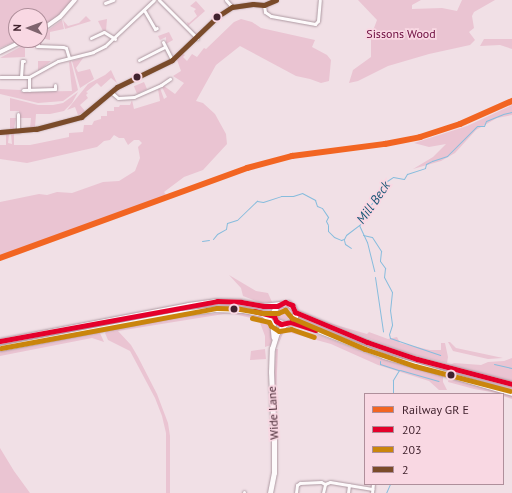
<!DOCTYPE html>
<style>
body{margin:0}
#map{position:relative;width:512px;height:493px;overflow:hidden;background:#f1e0e6;font-family:"PT Sans",sans-serif}
div>[style]{position:absolute}
[style*='--x']{left:calc(var(--x)*1px);top:calc(var(--y)*1px);width:calc(var(--w)*1px);rotate:calc(var(--a)*1deg)}
.green>*{inset:0;background:#eac4d2;transform-origin:0 0}
.round{border-radius:50%}
.stream>*{height:1px;margin:-0.5px;padding:0 0.5px;transform-origin:0.5px;border-radius:0.5px;background:#87bcdd}
.roads{filter:drop-shadow(0 0 1px #ad98a1) drop-shadow(0 0 1px #ad98a1)}
.minor>*{height:3px;margin:-1.5px;padding:0 1.5px;transform-origin:1.5px;border-radius:1.5px;background:#fdfafb}
.tertiary>*{height:4px;margin:-2px;padding:0 2px;transform-origin:2px;border-radius:2px;background:#fdfafb}
.secondary>*{height:4.5px;margin:-2.25px;padding:0 2.25px;transform-origin:2.25px;border-radius:2.25px;background:#fdfafb}
.trunk>*{height:5px;margin:-2.5px;padding:0 2.5px;transform-origin:2.5px;border-radius:2.5px;background:#fdfafb}
.bus-1>*{height:5px;margin:-2.5px;padding:0 2.5px;transform-origin:2.5px;border-radius:2.5px;background:#e4002b}
.bus-2>*{height:5px;margin:-2.5px;padding:0 2.5px;transform-origin:2.5px;border-radius:2.5px;background:#ca850c}
.bus-3>*{height:5px;margin:-2.5px;padding:0 2.5px;transform-origin:2.5px;border-radius:2.5px;background:#7a4b2a}
.rail-1>*{height:6px;margin:-3px;padding:0 3px;transform-origin:3px;border-radius:3px;background:#f26522}
.dots>*{width:11px;height:11px;translate:-50% -50%;box-sizing:border-box;border:2px solid #f9d8e3;border-radius:50%}
span{translate:-50% -50%;white-space:nowrap;text-align:center;line-height:1.15;-webkit-text-stroke:3.5px #f9d8e3;paint-order:stroke}
.park-label{font-size:12px;color:#6c0c3f}
.street-label{font-size:12px;color:#41222e}
.water-label{font-size:13px;color:#175676;font-style:italic}
.legend{position:absolute;left:364px;top:393px;width:140px;height:92px;box-sizing:border-box;background:#f9d8e3;border:1px solid #af8f9b;margin:0;padding:5px 7px;list-style:none;font-size:12px;color:#41222e}
.legend li{display:flex;align-items:center;gap:8px;height:20px}
.legend b{width:20px;border:1px solid #af8f9b}
.north{position:absolute;left:8px;top:8px;width:40px;height:40px;box-sizing:border-box;background:#f9d8e3;border:1px solid #af8f9b;border-radius:50%;rotate:271deg;font-size:11px;font-weight:700;line-height:16px;text-align:center;color:#41222e}
.north::after{content:'';display:block;margin:auto;width:14px;height:18px;background:#7f646e;clip-path:polygon(50% 0,100% 100%,50% 72%,0 100%)}
</style>
<div id="map">
<div class="green">
<i style="clip-path:polygon(0 0,73px 0,57px 17px,40px 29px,40px 16px,16px 16px,16px 40px,19px 40px,0 48px)"></i>
<i style="clip-path:polygon(358px 0,421px 0,412px 5px,412px 9px,442px 8px,457px 11px,462px 0,495px 0,474px 12px,472px 16px,474px 28px,469px 32px,475px 40px,470px 45px,429px 54px,388px 66px,358px 81px,349px 83px,353px 70px,371px 57px,371px 36px,377px 20px)"></i>
<i style="clip-path:polygon(196px 1px,205px 11px,188px 26px,187px 22px,189px 23px,197px 16px,194px 11px,196px 9px,190px 6px)"></i>
<i style="clip-path:polygon(86px 16px,91px 21px,65px 29px,63px 20px,68px 26px,79px 23px)"></i>
<i style="clip-path:polygon(107px 19px,106px 31px,103px 31px,98px 21px)"></i>
<i style="clip-path:polygon(241px 19px,252px 22px,261px 28px,315px 40px,312px 47px,327px 55px,331px 60px,329px 81px,321px 83px,310px 79px,296px 76px,240px 46px,216px 65px,196px 101px,203px 103px,215px 114px,226px 134px,227px 144px,203px 170px,184px 177px,164px 192px,166px 195px,0 258px,0 202px,39px 194px,47px 195px,57px 192px,72px 193px,103px 182px,119px 181px,135px 171px,140px 158px,138px 147px,142px 143px,139px 140px,134px 140px,128px 145px,124px 138px,119px 138px,114px 135px,110px 140px,104px 141px,97px 147px,27px 163px,0 159px,0 145px,6px 145px,6px 134px,9px 134px,8px 143px,12px 144px,11px 134px,14px 134px,14px 145px,30px 145px,69px 137px,69px 133px,83px 132px,84px 125px,92px 125px,94px 121px,101px 119px,101px 116px,107px 116px,107px 111px,114px 111px,114px 107px,119px 107px,120px 105px,130px 105px,132px 100px,134px 109px,160px 101px,158px 89px,160px 88px,164px 99px,167px 97px,162px 87px,164px 86px,175px 94px,184px 83px,173px 76px,181px 71px,177px 60px,183px 54px,185px 55px,183px 57px,187px 61px,192px 54px,197px 57px,204px 48px,206px 49px,234px 22px)"></i>
<i style="clip-path:polygon(62px 20px,64px 29px,50px 32px,50px 40px,41px 38px,41px 46px,39px 46px,39px 42px,34px 42px,34px 48px,25px 48px,25px 57px,0 58px,33px 40px,40px 40px,40px 36px)"></i>
<i style="clip-path:polygon(169px 32px,173px 40px,166px 44px,166px 37px,160px 40px,158px 36px)"></i>
<i style="clip-path:polygon(484px 39px,512px 39px,512px 49px,500px 45px,480px 46px)"></i>
<i style="clip-path:polygon(83px 58px,76px 68px,78px 72px,90px 69px,94px 79px,80px 88px,72px 61px)"></i>
<i style="clip-path:polygon(38px 61px,51px 61px,38px 71px)"></i>
<i style="clip-path:polygon(71px 61px,78px 90px,63px 101px,38px 103px,0 94px,0 89px,21px 90px,21px 92px,72px 91px,69px 62px)"></i>
<i style="clip-path:polygon(111px 70px,117px 83px,111px 78px,101px 87px,97px 83px,86px 92px,88px 93px,86px 95px,88px 98px,80px 105px,85px 111px,82px 113px,78px 115px,75px 107px,67px 110px,88px 84px,105px 75px)"></i>
<i style="left:144px;top:82px;width:8px;height:11px;rotate:67deg"></i>
<i style="clip-path:polygon(78px 92px,72px 103px,64px 111px,50px 114px,36px 114px,35px 127px,30px 128px,31px 118px,19px 118px,19px 111px,10px 111px,10px 98px,38px 105px,53px 105px,63px 103px)"></i>
<i style="clip-path:polygon(512px 105px,512px 115px,497px 118px,476px 130px,455px 153px,441px 161px,413px 169px,433px 157px,446px 144px,429px 147px,414px 143px,467px 126px)"></i>
<i style="clip-path:polygon(10px 118px,16px 118px,14px 129px,10px 129px)"></i>
<i style="clip-path:polygon(229px 275px,256px 291px,268px 293px,272px 302px,261px 303px,243px 296px,241px 288px)"></i>
<i style="clip-path:polygon(220px 303px,272px 309px,271px 312px,236px 307px,213px 307px,0 346px,0 342px,157px 312px)"></i>
<i class="round" style="left:277px;top:306px;width:14px;height:14px"></i>
<i style="clip-path:polygon(230px 313px,118px 331px,131px 345px,138px 357px,157px 394px,168px 423px,170px 436px,170px 493px,166px 493px,166px 433px,162px 416px,155px 398px,130px 351px,108px 340px,105px 333px,108px 330px,176px 317px,204px 314px,230px 313px,245px 313px,264px 317px,270px 322px,273px 332px,271px 345px,265px 347px,265px 336px,259px 320px)"></i>
<i style="clip-path:polygon(298px 315px,368px 344px,444px 368px,445px 370px,444px 372px,412px 363px,366px 348px,296px 321px)"></i>
<i style="clip-path:polygon(326px 322px,367px 334px,369px 332px,388px 339px,397px 337px,400px 343px,430px 350px,441px 350px,441px 343px,445px 343px,448px 357px,447px 363px,407px 353px)"></i>
<i style="clip-path:polygon(288px 327px,322px 336px,379px 358px,443px 376px,443px 382px,447px 390px,439px 390px,429px 381px,378px 365px,331px 344px,284px 331px,277px 347px,283px 330px)"></i>
<i style="clip-path:polygon(96px 332px,100px 333px,104px 342px,92px 338px,0 356px,0 351px)"></i>
<i style="clip-path:polygon(448px 342px,450px 342px,456px 348px,503px 358px,488px 359px,453px 351px)"></i>
<i style="clip-path:polygon(265px 349px,266px 359px,250px 360px,251px 351px)"></i>
<i style="clip-path:polygon(276px 349px,278px 349px,276px 394px,277px 441px,274px 388px)"></i>
<i style="clip-path:polygon(512px 358px,512px 382px,450px 365px,454px 363px,481px 365px,488px 362px,504px 361px)"></i>
<i style="clip-path:polygon(451px 370px,512px 386px,512px 389px,449px 374px,448px 371px)"></i>
<i style="clip-path:polygon(449px 378px,512px 395px,512px 399px,503px 396px,503px 394px,474px 389px,448px 382px)"></i>
<i style="clip-path:polygon(0 448px,14px 471px,30px 493px,0 493px)"></i>
</div>
<div class="stream">
<i style="--x:359;--y:225;--w:19;--a:65"></i>
<i style="--x:367;--y:242;--w:30;--a:76"></i>
<i style="--x:363;--y:235;--w:9;--a:13"></i>
<i style="--x:372;--y:237;--w:17;--a:57"></i>
<i style="--x:381;--y:251;--w:10;--a:96"></i>
<i style="--x:380;--y:261;--w:9;--a:54"></i>
<i style="--x:385;--y:268;--w:9;--a:96"></i>
<i style="--x:384;--y:277;--w:17;--a:62"></i>
<i style="--x:392;--y:292;--w:18;--a:96"></i>
<i style="--x:390;--y:310;--w:15;--a:82"></i>
<i style="--x:392;--y:325;--w:9;--a:108"></i>
<i style="--x:389;--y:334;--w:4;--a:76"></i>
<i style="--x:390;--y:338;--w:53;--a:18.8"></i>
<i style="--x:213;--y:239;--w:6;--a:-51"></i>
<i style="--x:217;--y:234;--w:10;--a:-29"></i>
<i style="--x:226;--y:229;--w:6;--a:-81"></i>
<i style="--x:227;--y:223;--w:10;--a:-17"></i>
<i style="--x:237;--y:220;--w:28;--a:-44"></i>
<i style="--x:257;--y:201;--w:6;--a:9"></i>
<i style="--x:263;--y:202;--w:19;--a:-18"></i>
<i style="--x:281;--y:196;--w:12;--a:0"></i>
<i style="--x:293;--y:196;--w:9;--a:-18"></i>
<i style="--x:302;--y:193;--w:15;--a:28"></i>
<i style="--x:315;--y:200;--w:6;--a:72"></i>
<i style="--x:317;--y:206;--w:5;--a:22"></i>
<i style="--x:322;--y:208;--w:11;--a:56"></i>
<i style="--x:328;--y:217;--w:4;--a:117"></i>
<i style="--x:326;--y:221;--w:4;--a:63"></i>
<i style="--x:328;--y:225;--w:6;--a:90"></i>
<i style="--x:328;--y:231;--w:8;--a:45"></i>
<i style="--x:334;--y:237;--w:8;--a:23"></i>
<i style="--x:341;--y:240;--w:3;--a:-18"></i>
<i style="--x:344;--y:239;--w:4;--a:-63"></i>
<i style="--x:346;--y:235;--w:20;--a:-37"></i>
<i style="--x:362;--y:223;--w:12;--a:-70"></i>
<i style="--x:366;--y:212;--w:37;--a:-56"></i>
<i style="--x:387;--y:181;--w:7;--a:-34"></i>
<i style="--x:393;--y:177;--w:11;--a:10"></i>
<i style="--x:404;--y:179;--w:6;--a:-59"></i>
<i style="--x:407;--y:174;--w:19;--a:-18"></i>
<i style="--x:425;--y:168;--w:4;--a:-76"></i>
<i style="--x:426;--y:164;--w:7;--a:-27"></i>
<i style="--x:432;--y:161;--w:16;--a:-18"></i>
<i style="--x:447;--y:156;--w:42;--a:-45"></i>
<i style="--x:477;--y:126;--w:7;--a:0"></i>
<i style="--x:484;--y:126;--w:5;--a:-68"></i>
<i style="--x:486;--y:121;--w:18;--a:-22"></i>
<i style="--x:503;--y:114;--w:9;--a:-13"></i>
<i style="--x:344;--y:240;--w:4;--a:76"></i>
<i style="--x:345;--y:244;--w:7;--a:34"></i>
<i style="--x:202;--y:241;--w:7;--a:-8"></i>
<i style="--x:375;--y:277;--w:55;--a:81.6"></i>
<i style="--x:380;--y:361;--w:3;--a:90"></i>
<i style="--x:380;--y:364;--w:20;--a:18"></i>
<i style="--x:399;--y:370;--w:12;--a:121"></i>
<i style="--x:393;--y:380;--w:14;--a:90"></i>
<i style="--x:494;--y:364;--w:18;--a:13"></i>
<i style="--x:400;--y:370;--w:40;--a:16"></i>
<i style="--x:386;--y:493;--w:10;--a:-66"></i>
</div>
<div class="roads">
<div class="minor">
<i style="--x:159;--y:0;--w:54;--a:45"></i>
<i style="--x:226;--y:0;--w:9;--a:49"></i>
<i style="--x:105;--y:3;--w:9;--a:-21"></i>
<i style="--x:264;--y:5;--w:7;--a:82"></i>
<i style="--x:265;--y:12;--w:7;--a:34"></i>
<i style="--x:271;--y:16;--w:45;--a:10.3"></i>
<i style="--x:315;--y:24;--w:4;--a:-45"></i>
<i style="--x:318;--y:21;--w:21;--a:-85"></i>
<i style="--x:144;--y:10;--w:22;--a:60"></i>
<i style="--x:155;--y:29;--w:2;--a:-27"></i>
<i style="--x:91;--y:38;--w:14;--a:-25"></i>
<i style="--x:104;--y:32;--w:13;--a:32"></i>
<i style="--x:163;--y:42;--w:20;--a:63"></i>
<i style="--x:38;--y:43;--w:3;--a:108"></i>
<i style="--x:37;--y:46;--w:26;--a:2"></i>
<i style="--x:63;--y:47;--w:3;--a:18"></i>
<i style="--x:66;--y:48;--w:10;--a:73"></i>
<i style="--x:139;--y:60;--w:29;--a:-27"></i>
<i style="--x:0;--y:77;--w:29;--a:0"></i>
<i style="--x:29;--y:77;--w:33;--a:-29"></i>
<i style="--x:58;--y:61;--w:36;--a:-14"></i>
<i style="--x:93;--y:52;--w:13;--a:-27"></i>
<i style="--x:105;--y:46;--w:67;--a:-43.2"></i>
<i style="--x:21;--y:77;--w:16;--a:-86"></i>
<i style="--x:22;--y:61;--w:2;--a:0"></i>
<i style="--x:29;--y:77;--w:13;--a:90"></i>
<i style="--x:23;--y:90;--w:32;--a:-2"></i>
<i style="--x:55;--y:89;--w:4;--a:-90"></i>
<i style="--x:111;--y:92;--w:9;--a:41"></i>
<i style="--x:118;--y:98;--w:16;--a:-4"></i>
<i style="--x:134;--y:97;--w:30;--a:-24"></i>
<i style="--x:161;--y:85;--w:11;--a:-34"></i>
<i style="--x:18;--y:114;--w:17;--a:90"></i>
<i style="--x:0;--y:132;--w:36;--a:-5"></i>
<i style="--x:36;--y:129;--w:47;--a:-14.9"></i>
<i style="--x:81;--y:117;--w:47;--a:-39.8"></i>
<i style="--x:117;--y:87;--w:61;--a:-26.1"></i>
<i style="--x:172;--y:60;--w:64;--a:-43.7"></i>
<i style="--x:218;--y:16;--w:17;--a:-33"></i>
<i style="--x:232;--y:7;--w:21;--a:-8"></i>
<i style="--x:253;--y:4;--w:11;--a:5"></i>
<i style="--x:264;--y:5;--w:13;--a:-23"></i>
<i style="--x:244;--y:493;--w:1;--a:-90"></i>
<i style="--x:296;--y:493;--w:8;--a:-83"></i>
<i style="--x:297;--y:485;--w:4;--a:-34"></i>
<i style="--x:300;--y:483;--w:21;--a:-3"></i>
<i style="--x:321;--y:482;--w:4;--a:27"></i>
<i style="--x:325;--y:484;--w:5;--a:-22"></i>
<i style="--x:330;--y:482;--w:43;--a:9.5"></i>
<i style="--x:323;--y:493;--w:9;--a:-77"></i>
<i style="--x:348;--y:493;--w:8;--a:-83"></i>
<i style="--x:372;--y:493;--w:9;--a:-84"></i>
</div>
<div class="tertiary">
<i style="--x:40;--y:31;--w:24;--a:-35"></i>
<i style="--x:60;--y:17;--w:23;--a:-49"></i>
<i style="--x:0;--y:52;--w:28;--a:-26"></i>
</div>
<div class="secondary">
<i style="--x:263;--y:314;--w:8;--a:40"></i>
<i style="--x:269;--y:319;--w:7;--a:56"></i>
<i style="--x:273;--y:325;--w:12;--a:85"></i>
<i style="--x:270;--y:493;--w:20;--a:-79"></i>
<i style="--x:274;--y:473;--w:32;--a:-90"></i>
<i style="--x:274;--y:441;--w:69;--a:-92.5"></i>
<i style="--x:271;--y:372;--w:23;--a:-88"></i>
<i style="--x:272;--y:349;--w:17;--a:-73"></i>
<i style="--x:277;--y:333;--w:12;--a:-48"></i>
</div>
<div class="trunk">
<i style="--x:295;--y:312;--w:78;--a:22.6"></i>
<i style="--x:367;--y:342;--w:53;--a:18.8"></i>
<i style="--x:417;--y:359;--w:98;--a:14.7"></i>
<i style="--x:291;--y:322;--w:11;--a:10"></i>
<i style="--x:302;--y:324;--w:88;--a:21.3"></i>
<i style="--x:384;--y:356;--w:133;--a:16.1"></i>
<i style="--x:0;--y:341;--w:191;--a:-10.8"></i>
<i style="--x:188;--y:305;--w:29;--a:-8"></i>
<i style="--x:217;--y:301;--w:24;--a:2"></i>
<i style="--x:241;--y:302;--w:22;--a:10"></i>
<i style="--x:263;--y:306;--w:25;--a:-7"></i>
<i style="--x:288;--y:303;--w:6;--a:39"></i>
<i style="--x:293;--y:307;--w:5;--a:68"></i>
<i style="--x:295;--y:312;--w:5;--a:90"></i>
<i style="--x:295;--y:317;--w:6;--a:129"></i>
<i style="--x:291;--y:322;--w:6;--a:162"></i>
<i style="--x:285;--y:324;--w:9;--a:-162"></i>
<i style="--x:276;--y:321;--w:9;--a:-108"></i>
<i style="--x:273;--y:312;--w:7;--a:-56"></i>
<i style="--x:0;--y:348;--w:185;--a:-10.9"></i>
<i style="--x:182;--y:313;--w:31;--a:-7"></i>
<i style="--x:213;--y:309;--w:30;--a:2"></i>
<i style="--x:243;--y:310;--w:32;--a:11"></i>
</div>
</div>
<div class="bus-1">
<i style="--x:254;--y:311;--w:21;--a:14"></i>
<i style="--x:274;--y:316;--w:5;--a:68"></i>
<i style="--x:276;--y:321;--w:6;--a:31"></i>
<i style="--x:281;--y:324;--w:10;--a:-11"></i>
<i style="--x:291;--y:322;--w:26;--a:18"></i>
<i style="--x:0;--y:341;--w:221;--a:-10.4"></i>
<i style="--x:217;--y:301;--w:24;--a:2"></i>
<i style="--x:241;--y:302;--w:22;--a:10"></i>
<i style="--x:263;--y:306;--w:14;--a:0"></i>
<i style="--x:277;--y:306;--w:9;--a:-27"></i>
<i style="--x:285;--y:302;--w:8;--a:23"></i>
<i style="--x:292;--y:305;--w:8;--a:67"></i>
<i style="--x:295;--y:312;--w:78;--a:22.6"></i>
<i style="--x:367;--y:342;--w:53;--a:18.8"></i>
<i style="--x:417;--y:359;--w:98;--a:14.7"></i>
</div>
<div class="bus-2">
<i style="--x:252;--y:318;--w:17;--a:13"></i>
<i style="--x:269;--y:322;--w:4;--a:63"></i>
<i style="--x:271;--y:326;--w:9;--a:32"></i>
<i style="--x:279;--y:331;--w:12;--a:-9"></i>
<i style="--x:291;--y:329;--w:24;--a:19"></i>
<i style="--x:1;--y:348;--w:220;--a:-10.5"></i>
<i style="--x:217;--y:308;--w:23;--a:2"></i>
<i style="--x:240;--y:309;--w:23;--a:10"></i>
<i style="--x:263;--y:313;--w:15;--a:0"></i>
<i style="--x:278;--y:313;--w:8;--a:-23"></i>
<i style="--x:285;--y:310;--w:11;--a:49"></i>
<i style="--x:292;--y:318;--w:79;--a:23"></i>
<i style="--x:365;--y:349;--w:53;--a:18.8"></i>
<i style="--x:415;--y:366;--w:98;--a:14.7"></i>
</div>
<div class="bus-3">
<i style="--x:0;--y:132;--w:36;--a:-5"></i>
<i style="--x:36;--y:129;--w:47;--a:-14.9"></i>
<i style="--x:81;--y:117;--w:47;--a:-39.8"></i>
<i style="--x:117;--y:87;--w:61;--a:-26.1"></i>
<i style="--x:172;--y:60;--w:64;--a:-43.7"></i>
<i style="--x:218;--y:16;--w:17;--a:-33"></i>
<i style="--x:232;--y:7;--w:21;--a:-8"></i>
<i style="--x:253;--y:4;--w:11;--a:5"></i>
<i style="--x:264;--y:5;--w:13;--a:-23"></i>
</div>
<div class="rail-1">
<i style="--x:0;--y:258;--w:263;--a:-20"></i>
<i style="--x:247;--y:168;--w:47;--a:-14.9"></i>
<i style="--x:292;--y:156;--w:94;--a:-7.4"></i>
<i style="--x:385;--y:144;--w:36;--a:-11"></i>
<i style="--x:420;--y:137;--w:42;--a:-18"></i>
<i style="--x:460;--y:124;--w:57;--a:-23.9"></i>
</div>
<div class="dots">
<i style="left:217px;top:17px;background:#41222e"></i>
<i style="left:137px;top:77px;background:#41222e"></i>
<i style="left:234px;top:309px;background:#41222e"></i>
<i style="left:451px;top:375px;background:#41222e"></i>
</div>
<div class="park-label">
<span style="left:401px;top:34px">Sissons Wood</span>
</div>
<div class="street-label">
<span style="left:273px;top:413px;rotate:-93deg">Wide Lane</span>
</div>
<div class="water-label">
<span style="left:374px;top:203px;rotate:-55deg">Mill Beck</span>
</div>
<ul class="legend">
<li><b style="height:5px;background:#f26522"></b>Railway GR E</li>
<li><b style="height:5px;background:#e4002b"></b>202</li>
<li><b style="height:5px;background:#ca850c"></b>203</li>
<li><b style="height:5px;background:#7a4b2a"></b>2</li>
</ul>
<div class="north">N</div>
</div>
